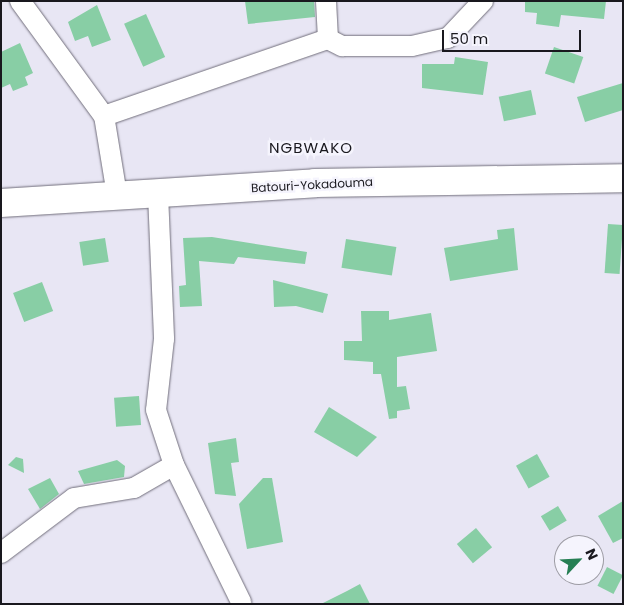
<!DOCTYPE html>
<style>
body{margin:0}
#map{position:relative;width:624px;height:605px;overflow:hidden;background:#e8e6f4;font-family:Poppins,sans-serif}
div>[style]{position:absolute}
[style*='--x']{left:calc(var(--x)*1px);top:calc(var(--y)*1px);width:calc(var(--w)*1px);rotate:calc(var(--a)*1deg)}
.building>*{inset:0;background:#88cea5;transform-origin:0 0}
.roads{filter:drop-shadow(0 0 1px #716e7b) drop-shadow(0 0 1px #716e7b)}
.minor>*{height:20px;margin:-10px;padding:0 10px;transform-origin:10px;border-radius:10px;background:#fff}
.highway>*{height:28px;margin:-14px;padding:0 14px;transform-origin:14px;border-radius:14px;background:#fff}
span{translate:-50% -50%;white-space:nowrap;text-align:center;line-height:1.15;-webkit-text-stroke:5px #f5f4fd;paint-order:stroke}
.street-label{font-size:12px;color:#19181e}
.quarter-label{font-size:15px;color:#19181e;letter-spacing:1px}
.frame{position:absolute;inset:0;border:2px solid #19181e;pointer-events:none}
.north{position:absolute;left:554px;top:535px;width:50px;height:50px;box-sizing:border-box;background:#f5f4fd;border:1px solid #9d9ca4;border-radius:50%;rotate:65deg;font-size:14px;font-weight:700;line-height:20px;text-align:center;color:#19181e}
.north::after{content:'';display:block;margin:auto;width:18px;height:22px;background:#267f54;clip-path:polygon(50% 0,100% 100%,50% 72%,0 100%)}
.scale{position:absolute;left:442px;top:30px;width:139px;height:22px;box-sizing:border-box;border:2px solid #19181e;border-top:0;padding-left:6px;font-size:15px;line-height:18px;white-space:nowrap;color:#19181e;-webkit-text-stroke:4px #f5f4fd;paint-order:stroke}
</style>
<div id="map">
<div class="building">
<i style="clip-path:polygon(245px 1px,314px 1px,315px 17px,248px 24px)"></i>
<i style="clip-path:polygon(525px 1px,606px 1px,604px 19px,561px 15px,559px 27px,536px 24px,537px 13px,525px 12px)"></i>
<i style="clip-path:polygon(97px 5px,111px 40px,92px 47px,88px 36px,75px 41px,68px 22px)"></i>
<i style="left:146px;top:14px;width:47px;height:24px;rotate:66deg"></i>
<i style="clip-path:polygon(20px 43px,33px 73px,25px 77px,28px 85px,13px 91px,10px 84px,1px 88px,1px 52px)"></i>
<i style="left:554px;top:47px;width:31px;height:28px;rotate:19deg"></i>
<i style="clip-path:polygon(455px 57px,488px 62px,483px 95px,422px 88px,422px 64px,454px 64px)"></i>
<i style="clip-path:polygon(623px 83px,623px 110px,585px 122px,577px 97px)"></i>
<i style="left:531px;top:90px;width:25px;height:33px;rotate:78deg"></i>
<i style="left:608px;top:224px;width:15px;height:49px;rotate:4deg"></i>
<i style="clip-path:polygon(514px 228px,518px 270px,450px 281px,444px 248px,498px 239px,497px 230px)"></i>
<i style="clip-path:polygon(212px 237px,307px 252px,305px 264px,238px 257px,234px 264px,199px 261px,202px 306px,180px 307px,179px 286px,186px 285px,183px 238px)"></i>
<i style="left:105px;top:238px;width:24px;height:26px;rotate:81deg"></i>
<i style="left:346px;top:239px;width:51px;height:29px;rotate:9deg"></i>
<i style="clip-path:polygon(273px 280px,328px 294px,323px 313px,296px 306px,274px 307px)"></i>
<i style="left:42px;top:282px;width:31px;height:31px;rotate:69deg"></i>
<i style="clip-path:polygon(361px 311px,389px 311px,389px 320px,431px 313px,437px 351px,397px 357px,397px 387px,406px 386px,410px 409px,397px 411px,397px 418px,389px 419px,381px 374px,373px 374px,373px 362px,344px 360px,344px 341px,362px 341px)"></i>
<i style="left:139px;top:396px;width:29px;height:25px;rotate:86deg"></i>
<i style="clip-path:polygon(329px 407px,377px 437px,357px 457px,314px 432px)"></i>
<i style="clip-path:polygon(236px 438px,239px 462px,231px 463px,236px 496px,215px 494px,208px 443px)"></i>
<i style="left:537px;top:454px;width:26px;height:24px;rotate:61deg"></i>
<i style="clip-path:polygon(16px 457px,23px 459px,24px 473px,8px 465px)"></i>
<i style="clip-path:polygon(117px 460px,125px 466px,124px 477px,84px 484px,78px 471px)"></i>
<i style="clip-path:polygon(50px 478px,59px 494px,40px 509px,28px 489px)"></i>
<i style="clip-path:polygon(263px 478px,272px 478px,283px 542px,247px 549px,239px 504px)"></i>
<i style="clip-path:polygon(623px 501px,623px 538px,613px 543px,598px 516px)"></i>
<i style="left:558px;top:506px;width:17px;height:20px;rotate:59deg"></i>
<i style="left:476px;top:528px;width:25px;height:25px;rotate:50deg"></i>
<i style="left:607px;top:567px;width:18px;height:21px;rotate:27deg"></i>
<i style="clip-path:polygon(360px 584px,370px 604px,321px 604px,347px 591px)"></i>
</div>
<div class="roads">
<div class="minor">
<i style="--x:20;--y:1;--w:142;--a:53.9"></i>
<i style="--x:326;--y:1;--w:38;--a:87"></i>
<i style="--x:328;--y:39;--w:16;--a:27"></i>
<i style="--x:342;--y:46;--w:70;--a:0"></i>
<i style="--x:412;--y:46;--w:37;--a:-13"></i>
<i style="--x:448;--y:38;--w:51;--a:-46.6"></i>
<i style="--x:158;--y:194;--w:145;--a:87.6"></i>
<i style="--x:164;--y:339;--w:71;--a:96.4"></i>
<i style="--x:156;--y:410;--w:58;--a:71.9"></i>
<i style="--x:174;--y:465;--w:153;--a:63.9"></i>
<i style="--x:117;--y:195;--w:80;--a:-99.3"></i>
<i style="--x:104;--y:116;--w:237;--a:-19"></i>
<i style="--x:1;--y:553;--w:91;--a:-37"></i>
<i style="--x:74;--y:498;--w:61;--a:-9.5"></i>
<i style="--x:134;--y:488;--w:46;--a:-29.9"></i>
</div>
<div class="highway">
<i style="--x:1;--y:203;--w:315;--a:-3.6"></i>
<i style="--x:315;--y:183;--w:308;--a:-0.9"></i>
</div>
</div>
<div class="street-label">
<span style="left:312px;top:185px;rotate:-3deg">Batouri-Yokadouma</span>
</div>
<div class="quarter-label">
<span style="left:311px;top:148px">NGBWAKO</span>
</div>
<div class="frame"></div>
<div class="north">N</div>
<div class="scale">50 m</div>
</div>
